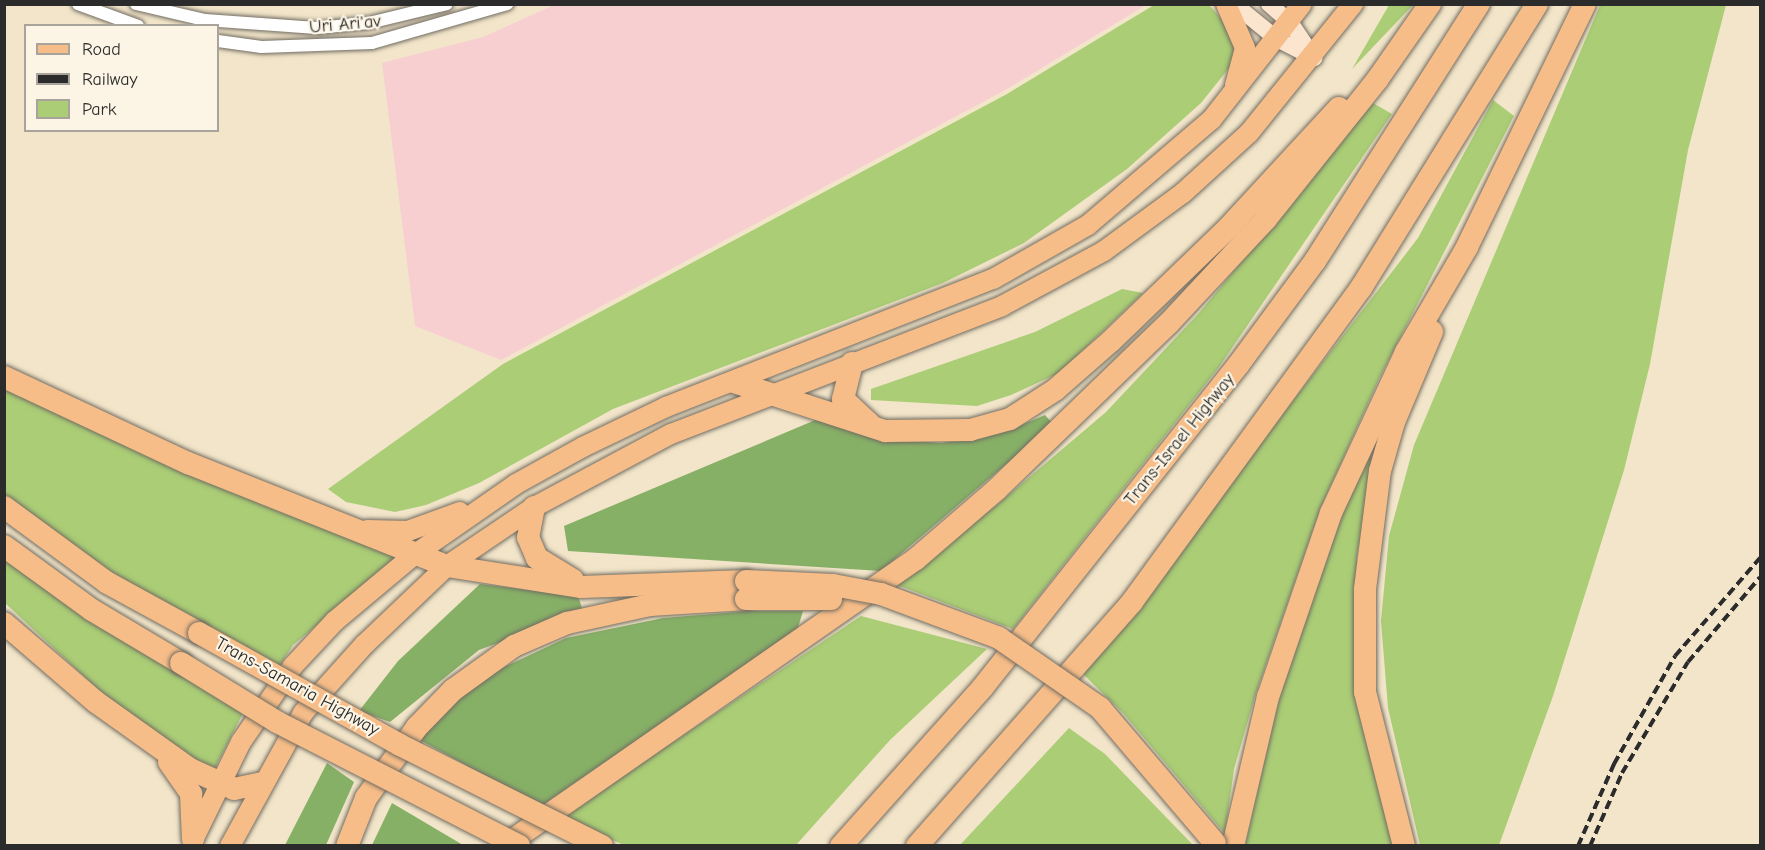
<!DOCTYPE html>
<style>
body{margin:0}
#map{position:relative;width:1765px;height:850px;overflow:hidden;background:#f2e5c9;font-family:"Comic Neue",sans-serif}
div>[style]{position:absolute}
[style*='--x']{left:calc(var(--x)*1px);top:calc(var(--y)*1px);width:calc(var(--w)*1px);rotate:calc(var(--a)*1deg)}
.built>*{inset:0;background:#f7cfd1}
.green>*{inset:0;background:#aacd76}
.forest>*{inset:0;background:#87b067}
.roads{filter:drop-shadow(0 0 2px #716c62) drop-shadow(0 0 2px #716c62)}
.street>*{height:12px;margin:-6px;padding:0 6px;transform-origin:6px;border-radius:6px;background:#fff}
.secondary>*{height:16px;margin:-8px;padding:0 8px;transform-origin:8px;border-radius:8px;background:#fce5cf}
.primary>*{height:20px;margin:-10px;padding:0 10px;transform-origin:10px;border-radius:10px;background:#f7bd88}
.highway>*{height:22px;margin:-11px;padding:0 11px;transform-origin:11px;border-radius:11px;background:#f7bd88}
.rail>*{height:4px;margin-top:-2px;transform-origin:0;background:repeating-linear-gradient(90deg,#2b2b2b 0 9px,transparent 0 13.5px)}
.bridges{filter:drop-shadow(0 0 2px #716c62) drop-shadow(0 0 2px #716c62)}
.highway-bridge>*{height:22px;margin:-11px;padding:0 11px;transform-origin:11px;border-radius:11px;background:#f7bd88}
span{translate:-50% -50%;white-space:nowrap;text-align:center;line-height:1.15;-webkit-text-stroke:4.5px #fcf5e5;paint-order:stroke}
.street-label{font-size:18px;color:#2b2b2b}
.frame{position:absolute;inset:0;border:6px solid #2b2b2b;pointer-events:none}
.legend{position:absolute;left:24px;top:24px;width:195px;height:108px;box-sizing:border-box;background:#fcf5e5;border:2px solid #a8a49b;margin:0;padding:8px 10px;list-style:none;font-size:18px;color:#2b2b2b}
.legend li{display:flex;align-items:center;gap:12px;height:30px}
.legend b{width:30px;border:2px solid #a8a49b}
</style>
<div id="map">
<div class="built">
<i style="clip-path:polygon(554px 5px,554px 4px,1146px 5px,1007px 89px,501px 360px,415px 326px,382px 63px,483px 37px)"></i>
</div>
<div class="green">
<i style="clip-path:polygon(1154px 5px,1209px 5px,1230px 28px,1237px 51px,1233px 63px,1201px 103px,1127px 169px,1024px 243px,943px 283px,613px 409px,479px 483px,426px 505px,395px 512px,346px 502px,328px 489px,503px 364px,1007px 94px)"></i>
<i style="clip-path:polygon(1389px 5px,1413px 5px,1352px 69px)"></i>
<i style="clip-path:polygon(1600px 5px,1726px 5px,1688px 150px,1650px 364px,1624px 470px,1553px 696px,1499px 845px,1420px 845px,1388px 708px,1381px 621px,1389px 536px,1414px 445px)"></i>
<i style="clip-path:polygon(1493px 100px,1514px 116px,1380px 377px,1321px 507px,1256px 693px,1234px 769px,1225px 834px,1123px 713px,1083px 674px,1418px 238px)"></i>
<i style="clip-path:polygon(1373px 103px,1392px 114px,1219px 367px,1013px 629px,892px 583px,999px 503px,1106px 412px,1199px 313px)"></i>
<i style="clip-path:polygon(1122px 289px,1143px 293px,1059px 373px,1011px 395px,977px 406px,871px 400px,871px 389px,1035px 332px)"></i>
<i style="clip-path:polygon(5px 384px,401px 556px,293px 645px,280px 665px,116px 578px,5px 496px)"></i>
<i style="clip-path:polygon(1364px 453px,1376px 459px,1357px 555px,1355px 700px,1393px 845px,1245px 846px,1283px 679px)"></i>
<i style="clip-path:polygon(5px 557px,243px 713px,213px 772px,103px 694px,5px 603px)"></i>
<i style="clip-path:polygon(861px 616px,987px 649px,890px 740px,796px 845px,624px 845px,560px 818px)"></i>
<i style="clip-path:polygon(1069px 728px,1105px 754px,1193px 845px,960px 845px)"></i>
</div>
<div class="forest">
<i style="clip-path:polygon(1045px 415px,1053px 424px,881px 571px,568px 551px,564px 526px,820px 418px,881px 439px,942px 443px,1014px 428px)"></i>
<i style="clip-path:polygon(480px 584px,578px 596px,583px 611px,479px 650px,390px 722px,359px 711px,398px 661px)"></i>
<i style="clip-path:polygon(750px 611px,803px 611px,797px 631px,541px 806px,416px 738px,468px 684px,566px 638px,663px 618px)"></i>
<i style="clip-path:polygon(327px 763px,354px 782px,326px 845px,285px 845px)"></i>
<i style="clip-path:polygon(392px 803px,463px 845px,372px 845px)"></i>
</div>
<div class="roads">
<div class="street">
<i style="--x:78;--y:4;--w:64;--a:20.1"></i>
<i style="--x:136;--y:4;--w:71;--a:13.1"></i>
<i style="--x:205;--y:20;--w:112;--a:4.1"></i>
<i style="--x:317;--y:28;--w:52;--a:-5.5"></i>
<i style="--x:369;--y:23;--w:80;--a:-13.7"></i>
<i style="--x:218;--y:41;--w:44;--a:7.8"></i>
<i style="--x:262;--y:47;--w:110;--a:-2.1"></i>
<i style="--x:372;--y:43;--w:141;--a:-16.1"></i>
</div>
<div class="secondary">
<i style="--x:1234;--y:4;--w:55;--a:39.1"></i>
<i style="--x:1277;--y:39;--w:42;--a:27.2"></i>
<i style="--x:1269;--y:4;--w:28;--a:41"></i>
<i style="--x:1290;--y:22;--w:43;--a:56.3"></i>
</div>
<div class="primary">
<i style="--x:1226;--y:4;--w:48;--a:66.6"></i>
<i style="--x:1245;--y:48;--w:39;--a:105"></i>
<i style="--x:367;--y:530;--w:41;--a:1.4"></i>
<i style="--x:408;--y:531;--w:55;--a:-20.1"></i>
<i style="--x:193;--y:840;--w:109;--a:-63.9"></i>
<i style="--x:241;--y:742;--w:92;--a:-55.6"></i>
<i style="--x:293;--y:666;--w:62;--a:-47"></i>
<i style="--x:335;--y:621;--w:103;--a:-39.9"></i>
<i style="--x:414;--y:555;--w:124;--a:-34.8"></i>
<i style="--x:516;--y:484;--w:77;--a:-28.9"></i>
<i style="--x:583;--y:447;--w:92;--a:-25.7"></i>
<i style="--x:666;--y:407;--w:351;--a:-21.4"></i>
<i style="--x:993;--y:279;--w:109;--a:-29.6"></i>
<i style="--x:1088;--y:225;--w:163;--a:-40.5"></i>
<i style="--x:1212;--y:119;--w:146;--a:-52"></i>
<i style="--x:230;--y:846;--w:152;--a:-61.2"></i>
<i style="--x:303;--y:713;--w:93;--a:-48.1"></i>
<i style="--x:365;--y:644;--w:113;--a:-43.6"></i>
<i style="--x:447;--y:566;--w:105;--a:-34.1"></i>
<i style="--x:534;--y:507;--w:155;--a:-28.1"></i>
<i style="--x:671;--y:434;--w:355;--a:-21.1"></i>
<i style="--x:1002;--y:306;--w:116;--a:-28.3"></i>
<i style="--x:1104;--y:251;--w:98;--a:-36.3"></i>
<i style="--x:1183;--y:193;--w:89;--a:-42.3"></i>
<i style="--x:1249;--y:133;--w:166;--a:-51.1"></i>
</div>
<div class="highway">
<i style="--x:852;--y:363;--w:37;--a:104"></i>
<i style="--x:843;--y:399;--w:37;--a:43"></i>
<i style="--x:4;--y:377;--w:203;--a:25.1"></i>
<i style="--x:188;--y:463;--w:279;--a:21.7"></i>
<i style="--x:447;--y:566;--w:136;--a:8.9"></i>
<i style="--x:581;--y:587;--w:165;--a:-2.1"></i>
<i style="--x:734;--y:382;--w:159;--a:18"></i>
<i style="--x:885;--y:431;--w:85;--a:-0.7"></i>
<i style="--x:970;--y:430;--w:41;--a:-15.4"></i>
<i style="--x:1010;--y:419;--w:54;--a:-32.8"></i>
<i style="--x:1055;--y:390;--w:74;--a:-41.2"></i>
<i style="--x:1111;--y:341;--w:164;--a:-44"></i>
<i style="--x:1229;--y:227;--w:162;--a:-47.3"></i>
<i style="--x:4;--y:507;--w:127;--a:36.3"></i>
<i style="--x:106;--y:582;--w:106;--a:28.7"></i>
<i style="--x:534;--y:507;--w:31;--a:101"></i>
<i style="--x:528;--y:537;--w:23;--a:67"></i>
<i style="--x:537;--y:558;--w:42;--a:31.4"></i>
<i style="--x:4;--y:546;--w:109;--a:36"></i>
<i style="--x:92;--y:610;--w:104;--a:30.8"></i>
<i style="--x:4;--y:623;--w:121;--a:40.7"></i>
<i style="--x:96;--y:702;--w:115;--a:35.5"></i>
<i style="--x:190;--y:769;--w:48;--a:24.4"></i>
<i style="--x:234;--y:789;--w:29;--a:-12"></i>
<i style="--x:169;--y:762;--w:39;--a:55"></i>
<i style="--x:191;--y:794;--w:45;--a:87.5"></i>
<i style="--x:347;--y:846;--w:52;--a:-68.4"></i>
<i style="--x:366;--y:798;--w:87;--a:-54.3"></i>
<i style="--x:417;--y:727;--w:52;--a:-45.8"></i>
<i style="--x:453;--y:690;--w:75;--a:-35.8"></i>
<i style="--x:514;--y:646;--w:58;--a:-23.5"></i>
<i style="--x:567;--y:623;--w:85;--a:-12.2"></i>
<i style="--x:650;--y:605;--w:96;--a:-3.6"></i>
<i style="--x:504;--y:846;--w:502;--a:-34.86"></i>
<i style="--x:916;--y:559;--w:106;--a:-40.8"></i>
<i style="--x:996;--y:490;--w:240;--a:-44"></i>
<i style="--x:1169;--y:323;--w:142;--a:-47"></i>
<i style="--x:1266;--y:219;--w:178;--a:-51.4"></i>
<i style="--x:1377;--y:80;--w:93;--a:-55.1"></i>
<i style="--x:841;--y:846;--w:213;--a:-48.2"></i>
<i style="--x:983;--y:687;--w:412;--a:-51.6"></i>
<i style="--x:1239;--y:364;--w:128;--a:-53.6"></i>
<i style="--x:1315;--y:261;--w:305;--a:-57.5"></i>
<i style="--x:917;--y:846;--w:325;--a:-48.6"></i>
<i style="--x:1132;--y:602;--w:389;--a:-53.9"></i>
<i style="--x:1361;--y:288;--w:334;--a:-58.2"></i>
<i style="--x:1233;--y:846;--w:153;--a:-76.8"></i>
<i style="--x:1268;--y:697;--w:194;--a:-71.1"></i>
<i style="--x:1331;--y:513;--w:178;--a:-65"></i>
<i style="--x:1406;--y:352;--w:121;--a:-59.8"></i>
<i style="--x:1467;--y:247;--w:270;--a:-64.1"></i>
<i style="--x:1404;--y:846;--w:159;--a:-104.2"></i>
<i style="--x:1365;--y:692;--w:103;--a:-90"></i>
<i style="--x:1365;--y:589;--w:119;--a:-82.8"></i>
<i style="--x:1380;--y:471;--w:51;--a:-74.1"></i>
<i style="--x:1394;--y:422;--w:98;--a:-67.1"></i>
</div>
</div>
<div class="rail">
<i style="--x:1578;--y:846;--w:90;--a:-66.3"></i>
<i style="--x:1614;--y:764;--w:124;--a:-60.5"></i>
<i style="--x:1675;--y:656;--w:130;--a:-49.1"></i>
<i style="--x:1590;--y:846;--w:80;--a:-66.3"></i>
<i style="--x:1622;--y:773;--w:129;--a:-59.3"></i>
<i style="--x:1688;--y:662;--w:111;--a:-49.7"></i>
</div>
<div class="bridges">
<div class="highway-bridge">
<i style="--x:746;--y:581;--w:87;--a:2.6"></i>
<i style="--x:833;--y:585;--w:49;--a:10.6"></i>
<i style="--x:881;--y:594;--w:126;--a:20.4"></i>
<i style="--x:999;--y:638;--w:123;--a:34.7"></i>
<i style="--x:1100;--y:708;--w:177;--a:49.6"></i>
<i style="--x:746;--y:599;--w:85;--a:0"></i>
<i style="--x:199;--y:633;--w:230;--a:29.1"></i>
<i style="--x:400;--y:745;--w:226;--a:26.6"></i>
<i style="--x:181;--y:663;--w:113;--a:31.6"></i>
<i style="--x:277;--y:722;--w:272;--a:27.1"></i>
</div>
</div>
<div class="street-label">
<span style="left:345px;top:25px;rotate:-5deg">Uri Ari'av</span>
<span style="left:1180px;top:440px;rotate:-51deg">Trans-Israel Highway</span>
<span style="left:297px;top:687px;rotate:29deg">Trans-Samaria Highway</span>
</div>
<div class="frame"></div>
<ul class="legend">
<li><b style="height:8px;background:#f7bd88"></b>Road</li>
<li><b style="height:8px;background:#2b2b2b"></b>Railway</li>
<li><b style="height:16px;background:#aacd76"></b>Park</li>
</ul>
</div>
